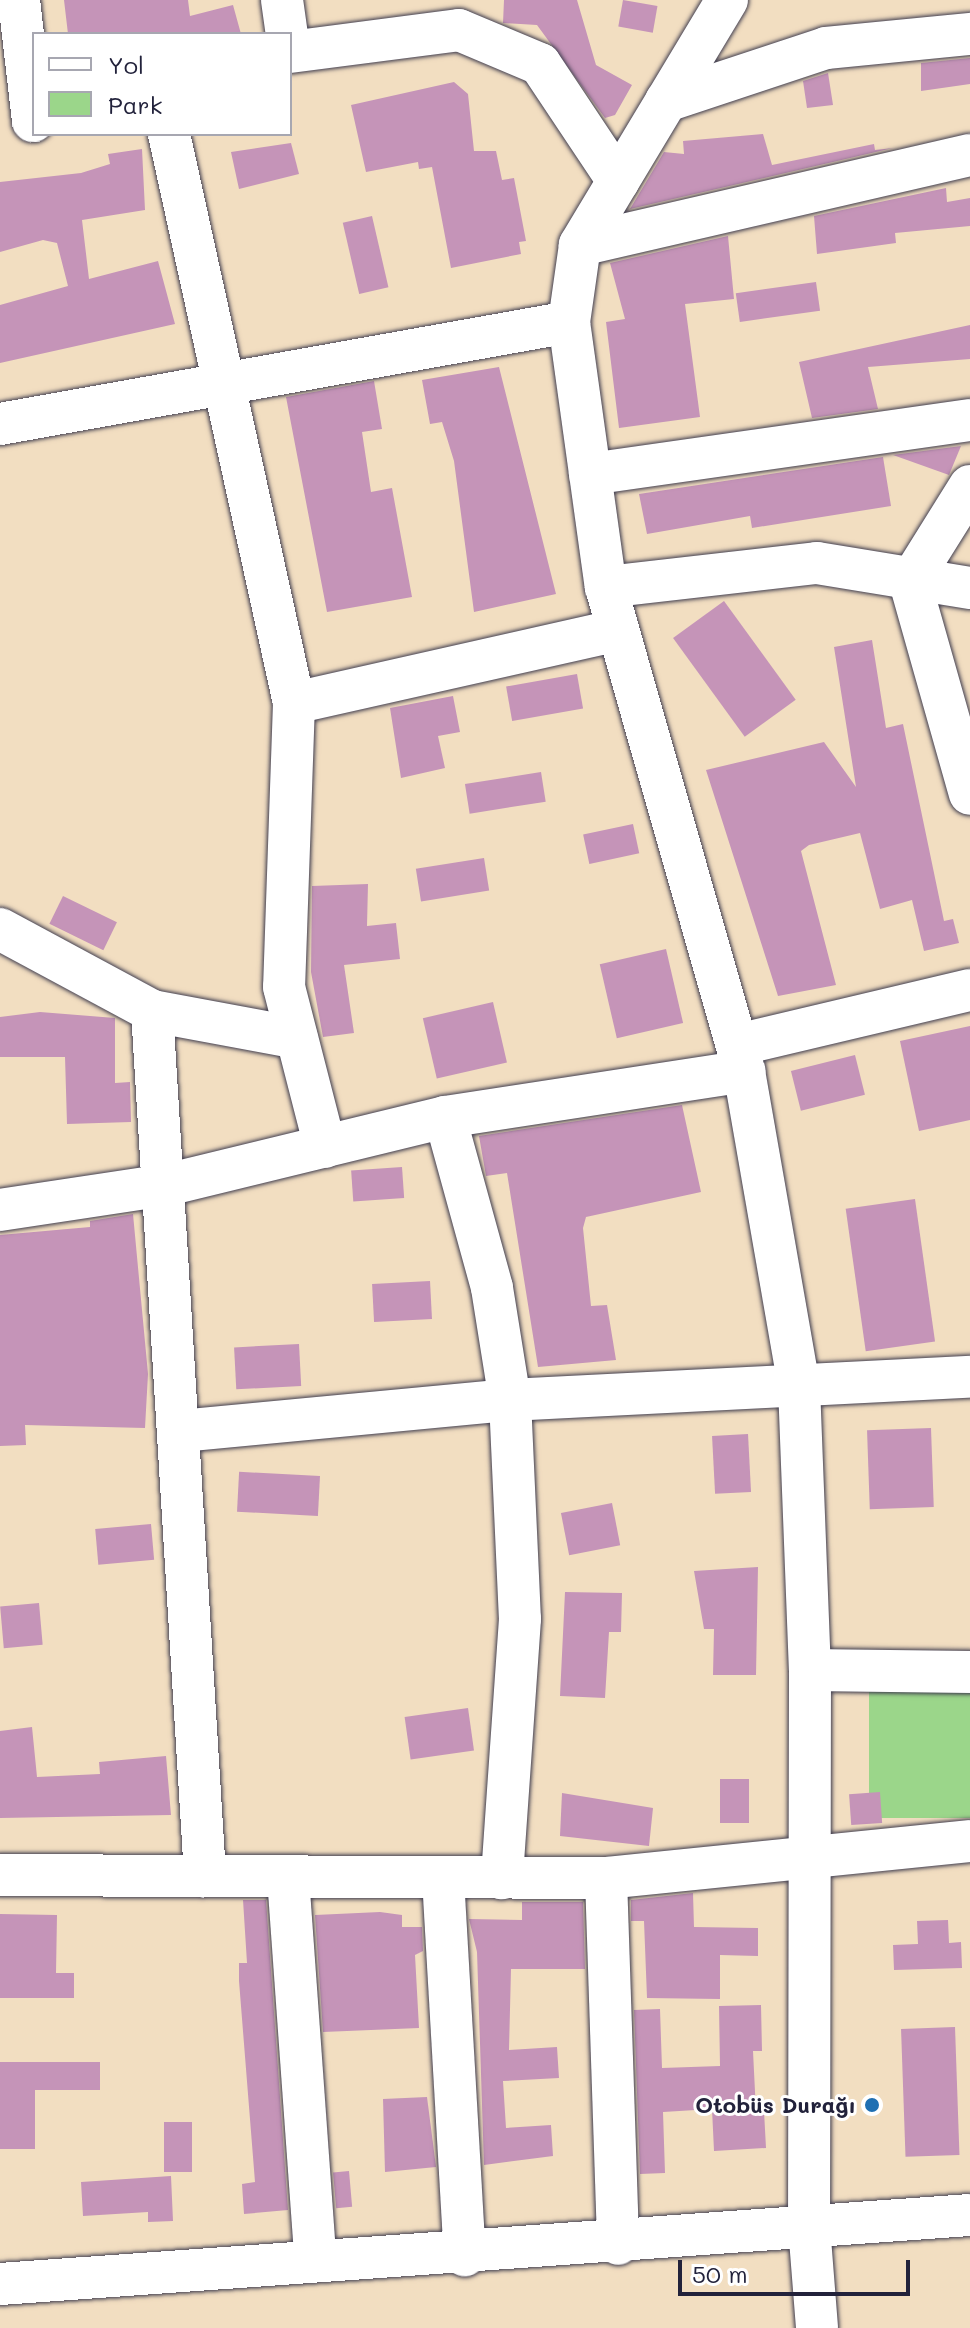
<!DOCTYPE html>
<meta charset="utf-8">
<style>
body{margin:0}
#map{position:relative;width:970px;height:2328px;overflow:hidden;background:#f2dec1;font-family:Mali,sans-serif}
div>[style]{position:absolute}
[style*='--x']{left:calc(var(--x)*1px);top:calc(var(--y)*1px);width:calc(var(--w)*1px);rotate:calc(var(--a)*1deg)}
.green>*{inset:0;background:#9bd68a;transform-origin:0 0}
.building>*{inset:0;background:#c594b8;transform-origin:0 0}
.roads{filter:drop-shadow(0 0 2px #413e4f) drop-shadow(0 0 2px #413e4f)}
.minor>*{height:42px;margin:-21px;padding:0 21px;transform-origin:21px;border-radius:21px;background:#fff}
.dots>*{width:22px;height:22px;translate:-50% -50%;box-sizing:border-box;border:4px solid #fff;border-radius:50%}
span{translate:-50% -50%;white-space:nowrap;text-align:center;line-height:1.15;-webkit-text-stroke:6px #fff;paint-order:stroke}
.poi-label{font-size:22px;color:#22223b;font-weight:700}
.right{translate:-100% -50%;text-align:right}
.legend{position:absolute;left:32px;top:32px;width:260px;height:104px;box-sizing:border-box;background:#fff;border:2px solid #a7a7b1;margin:0;padding:10px 14px;list-style:none;font-size:24px;color:#22223b}
.legend li{display:flex;align-items:center;gap:16px;height:40px}
.legend b{width:40px;border:2px solid #a7a7b1}
.scale{position:absolute;left:678px;top:2260px;width:232px;height:36px;box-sizing:border-box;border:4px solid #22223b;border-top:0;padding-left:10px;font-size:24px;line-height:28px;white-space:nowrap;color:#22223b;-webkit-text-stroke:6px #fff;paint-order:stroke}
</style>
<div id="map">
<div class="green">
<i style="left:970px;top:1686px;width:132px;height:101px;rotate:90deg"></i>
</div>
<div class="building">
<i style="clip-path:polygon(64px 0,188px 0,190px 16px,233px 5px,241px 34px,68px 34px)"></i>
<i style="clip-path:polygon(504px 0,577px 0,596px 65px,632px 85px,615px 115px,605px 118px,537px 25px,503px 23px)"></i>
<i style="left:623px;top:0;width:35px;height:27px;rotate:10deg"></i>
<i style="clip-path:polygon(970px 58px,970px 84px,921px 91px,921px 63px)"></i>
<i style="clip-path:polygon(828px 73px,833px 105px,807px 108px,803px 81px)"></i>
<i style="clip-path:polygon(454px 82px,468px 94px,474px 151px,496px 151px,502px 180px,514px 178px,526px 241px,519px 242px,521px 254px,451px 268px,432px 167px,419px 169px,418px 162px,366px 172px,351px 105px)"></i>
<i style="clip-path:polygon(763px 134px,772px 165px,874px 144px,875px 150px,893px 148px,630px 209px,664px 152px,684px 154px,683px 141px)"></i>
<i style="clip-path:polygon(291px 143px,299px 174px,239px 189px,231px 152px)"></i>
<i style="clip-path:polygon(142px 149px,145px 210px,82px 220px,89px 279px,158px 261px,175px 324px,0 363px,0 305px,68px 286px,57px 243px,43px 240px,0 252px,0 182px,81px 173px,110px 164px,108px 154px)"></i>
<i style="clip-path:polygon(946px 188px,947px 202px,970px 198px,970px 226px,895px 233px,896px 243px,817px 254px,814px 216px)"></i>
<i style="left:372px;top:216px;width:73px;height:30px;rotate:77deg"></i>
<i style="clip-path:polygon(728px 236px,734px 299px,685px 304px,700px 417px,619px 428px,606px 322px,625px 319px,610px 263px)"></i>
<i style="left:816px;top:282px;width:29px;height:81px;rotate:82deg"></i>
<i style="clip-path:polygon(970px 325px,970px 359px,868px 367px,878px 409px,812px 418px,799px 362px)"></i>
<i style="clip-path:polygon(499px 367px,556px 594px,474px 612px,454px 461px,442px 422px,430px 424px,422px 380px)"></i>
<i style="clip-path:polygon(374px 381px,382px 429px,362px 432px,371px 492px,392px 488px,412px 597px,327px 612px,286px 397px)"></i>
<i style="clip-path:polygon(961px 446px,949px 475px,893px 455px)"></i>
<i style="clip-path:polygon(883px 457px,891px 506px,752px 528px,750px 516px,647px 534px,639px 494px)"></i>
<i style="left:724px;top:601px;width:122px;height:63px;rotate:54deg"></i>
<i style="clip-path:polygon(872px 640px,886px 728px,903px 724px,944px 921px,953px 919px,959px 943px,924px 951px,912px 900px,880px 909px,860px 833px,809px 845px,801px 851px,836px 985px,778px 996px,706px 770px,824px 742px,856px 787px,834px 647px)"></i>
<i style="left:577px;top:674px;width:35px;height:72px;rotate:80deg"></i>
<i style="clip-path:polygon(453px 696px,460px 732px,438px 736px,445px 768px,401px 778px,390px 708px)"></i>
<i style="left:541px;top:772px;width:30px;height:77px;rotate:81deg"></i>
<i style="left:633px;top:824px;width:30px;height:51px;rotate:78deg"></i>
<i style="left:484px;top:858px;width:33px;height:69px;rotate:81deg"></i>
<i style="clip-path:polygon(368px 884px,367px 926px,396px 923px,400px 959px,344px 965px,354px 1033px,323px 1037px,311px 972px,312px 886px)"></i>
<i style="left:63px;top:896px;width:60px;height:31px;rotate:26deg"></i>
<i style="left:666px;top:949px;width:76px;height:68px;rotate:77deg"></i>
<i style="left:493px;top:1002px;width:62px;height:72px;rotate:77deg"></i>
<i style="clip-path:polygon(40px 1012px,115px 1018px,115px 1083px,130px 1082px,131px 1122px,67px 1124px,65px 1057px,0 1057px,0 1017px)"></i>
<i style="clip-path:polygon(970px 1026px,970px 1120px,919px 1131px,900px 1041px)"></i>
<i style="left:855px;top:1055px;width:41px;height:66px;rotate:76deg"></i>
<i style="clip-path:polygon(682px 1105px,701px 1192px,586px 1217px,583px 1228px,591px 1306px,607px 1305px,616px 1360px,538px 1367px,507px 1173px,486px 1176px,479px 1136px)"></i>
<i style="left:402px;top:1167px;width:31px;height:51px;rotate:86deg"></i>
<i style="left:915px;top:1199px;width:144px;height:70px;rotate:82deg"></i>
<i style="clip-path:polygon(133px 1214px,148px 1374px,145px 1428px,25px 1425px,26px 1445px,0 1446px,0 1235px,90px 1227px,90px 1221px)"></i>
<i style="left:430px;top:1281px;width:38px;height:58px;rotate:87deg"></i>
<i style="left:299px;top:1344px;width:42px;height:65px;rotate:87deg"></i>
<i style="left:931px;top:1428px;width:79px;height:64px;rotate:88deg"></i>
<i style="left:748px;top:1434px;width:58px;height:36px;rotate:87deg"></i>
<i style="left:320px;top:1476px;width:40px;height:81px;rotate:93deg"></i>
<i style="left:612px;top:1503px;width:43px;height:52px;rotate:79deg"></i>
<i style="left:151px;top:1524px;width:36px;height:56px;rotate:85deg"></i>
<i style="clip-path:polygon(758px 1567px,756px 1675px,713px 1675px,714px 1629px,704px 1629px,694px 1571px)"></i>
<i style="clip-path:polygon(565px 1592px,622px 1593px,621px 1632px,609px 1632px,605px 1698px,560px 1696px)"></i>
<i style="left:39px;top:1603px;width:42px;height:39px;rotate:85deg"></i>
<i style="left:468px;top:1708px;width:43px;height:64px;rotate:82deg"></i>
<i style="clip-path:polygon(32px 1727px,37px 1777px,100px 1774px,99px 1762px,166px 1756px,171px 1815px,0 1818px,0 1731px)"></i>
<i style="left:720px;top:1779px;width:29px;height:44px"></i>
<i style="left:880px;top:1792px;width:31px;height:31px;rotate:86deg"></i>
<i style="clip-path:polygon(562px 1793px,653px 1808px,649px 1846px,560px 1836px)"></i>
<i style="clip-path:polygon(693px 1893px,694px 1927px,758px 1928px,758px 1956px,720px 1955px,720px 1999px,647px 1998px,644px 1921px,631px 1921px,631px 1900px)"></i>
<i style="clip-path:polygon(243px 1900px,266px 1900px,288px 2210px,244px 2214px,242px 2184px,255px 2182px,239px 1981px,239px 1963px,247px 1963px)"></i>
<i style="clip-path:polygon(522px 1902px,583px 1902px,585px 1969px,511px 1969px,509px 2050px,557px 2047px,559px 2078px,503px 2081px,506px 2128px,551px 2125px,553px 2156px,484px 2165px,477px 1952px,469px 1919px,522px 1920px)"></i>
<i style="clip-path:polygon(380px 1912px,402px 1915px,402px 1927px,422px 1927px,423px 1951px,415px 1955px,419px 2028px,323px 2032px,315px 1915px)"></i>
<i style="clip-path:polygon(0 1914px,57px 1915px,56px 1973px,74px 1973px,74px 1998px,0 1998px)"></i>
<i style="clip-path:polygon(948px 1920px,949px 1943px,961px 1942px,962px 1968px,894px 1970px,893px 1945px,918px 1944px,917px 1921px)"></i>
<i style="clip-path:polygon(761px 2005px,762px 2051px,753px 2051px,756px 2112px,764px 2111px,766px 2148px,714px 2151px,712px 2109px,663px 2112px,665px 2173px,640px 2174px,634px 2010px,660px 2009px,662px 2068px,720px 2066px,719px 2006px)"></i>
<i style="left:955px;top:2027px;width:128px;height:54px;rotate:88deg"></i>
<i style="clip-path:polygon(0 2062px,100px 2062px,100px 2090px,35px 2090px,35px 2149px,0 2149px)"></i>
<i style="clip-path:polygon(427px 2097px,436px 2167px,385px 2172px,383px 2099px)"></i>
<i style="left:164px;top:2122px;width:28px;height:50px"></i>
<i style="left:349px;top:2171px;width:36px;height:16px;rotate:85deg"></i>
<i style="clip-path:polygon(171px 2176px,173px 2221px,148px 2222px,148px 2212px,83px 2216px,81px 2182px)"></i>
</div>
<div class="roads">
<div class="minor">
<i style="--x:19;--y:0;--w:122;--a:83.4"></i>
<i style="--x:282;--y:0;--w:34;--a:82"></i>
<i style="--x:727;--y:0;--w:286;--a:121"></i>
<i style="--x:580;--y:245;--w:78;--a:98.1"></i>
<i style="--x:569;--y:322;--w:268;--a:82.1"></i>
<i style="--x:606;--y:587;--w:503;--a:74.09"></i>
<i style="--x:744;--y:1071;--w:320;--a:80.1"></i>
<i style="--x:799;--y:1386;--w:284;--a:87.8"></i>
<i style="--x:810;--y:1670;--w:556;--a:90.1"></i>
<i style="--x:809;--y:2226;--w:102;--a:85.5"></i>
<i style="--x:290;--y:52;--w:170;--a:-7.4"></i>
<i style="--x:459;--y:30;--w:88;--a:22.8"></i>
<i style="--x:540;--y:64;--w:141;--a:56.3"></i>
<i style="--x:666;--y:101;--w:169;--a:-18.3"></i>
<i style="--x:826;--y:48;--w:145;--a:-5.6"></i>
<i style="--x:169;--y:134;--w:583;--a:77.61"></i>
<i style="--x:294;--y:703;--w:284;--a:92"></i>
<i style="--x:284;--y:987;--w:165;--a:75.6"></i>
<i style="--x:580;--y:245;--w:400;--a:-13"></i>
<i style="--x:0;--y:424;--w:578;--a:-10.16"></i>
<i style="--x:590;--y:474;--w:384;--a:-8.1"></i>
<i style="--x:970;--y:486;--w:113;--a:122"></i>
<i style="--x:910;--y:582;--w:220;--a:74.2"></i>
<i style="--x:606;--y:587;--w:212;--a:-6.5"></i>
<i style="--x:817;--y:563;--w:155;--a:9.3"></i>
<i style="--x:294;--y:703;--w:332;--a:-12.7"></i>
<i style="--x:0;--y:929;--w:173;--a:28.3"></i>
<i style="--x:152;--y:1011;--w:147;--a:10.5"></i>
<i style="--x:152;--y:1011;--w:867;--a:86.49"></i>
<i style="--x:737;--y:1045;--w:239;--a:-13.3"></i>
<i style="--x:445;--y:1117;--w:177;--a:74.6"></i>
<i style="--x:492;--y:1288;--w:113;--a:80.9"></i>
<i style="--x:510;--y:1400;--w:219;--a:87.4"></i>
<i style="--x:520;--y:1619;--w:260;--a:94"></i>
<i style="--x:0;--y:1210;--w:168;--a:-8.6"></i>
<i style="--x:166;--y:1185;--w:287;--a:-13.7"></i>
<i style="--x:445;--y:1117;--w:303;--a:-8.7"></i>
<i style="--x:180;--y:1431;--w:331;--a:-5.4"></i>
<i style="--x:510;--y:1400;--w:461;--a:-2.9"></i>
<i style="--x:810;--y:1670;--w:160;--a:0.7"></i>
<i style="--x:0;--y:1875;--w:606;--a:0.28"></i>
<i style="--x:606;--y:1878;--w:366;--a:-5.8"></i>
<i style="--x:288;--y:1877;--w:381;--a:85.9"></i>
<i style="--x:443;--y:1878;--w:378;--a:86.7"></i>
<i style="--x:606;--y:1878;--w:366;--a:88.1"></i>
<i style="--x:0;--y:2284;--w:972;--a:-4.07"></i>
</div>
</div>
<div class="dots">
<i style="left:872px;top:2105px;background:#1f6fb2"></i>
</div>
<div class="poi-label">
<span class="right" style="left:856px;top:2105px">Otobüs Durağı</span>
</div>
<ul class="legend">
<li><b style="height:10px;background:#fff"></b>Yol</li>
<li><b style="height:22px;background:#9bd68a"></b>Park</li>
</ul>
<div class="scale">50 m</div>
</div>
